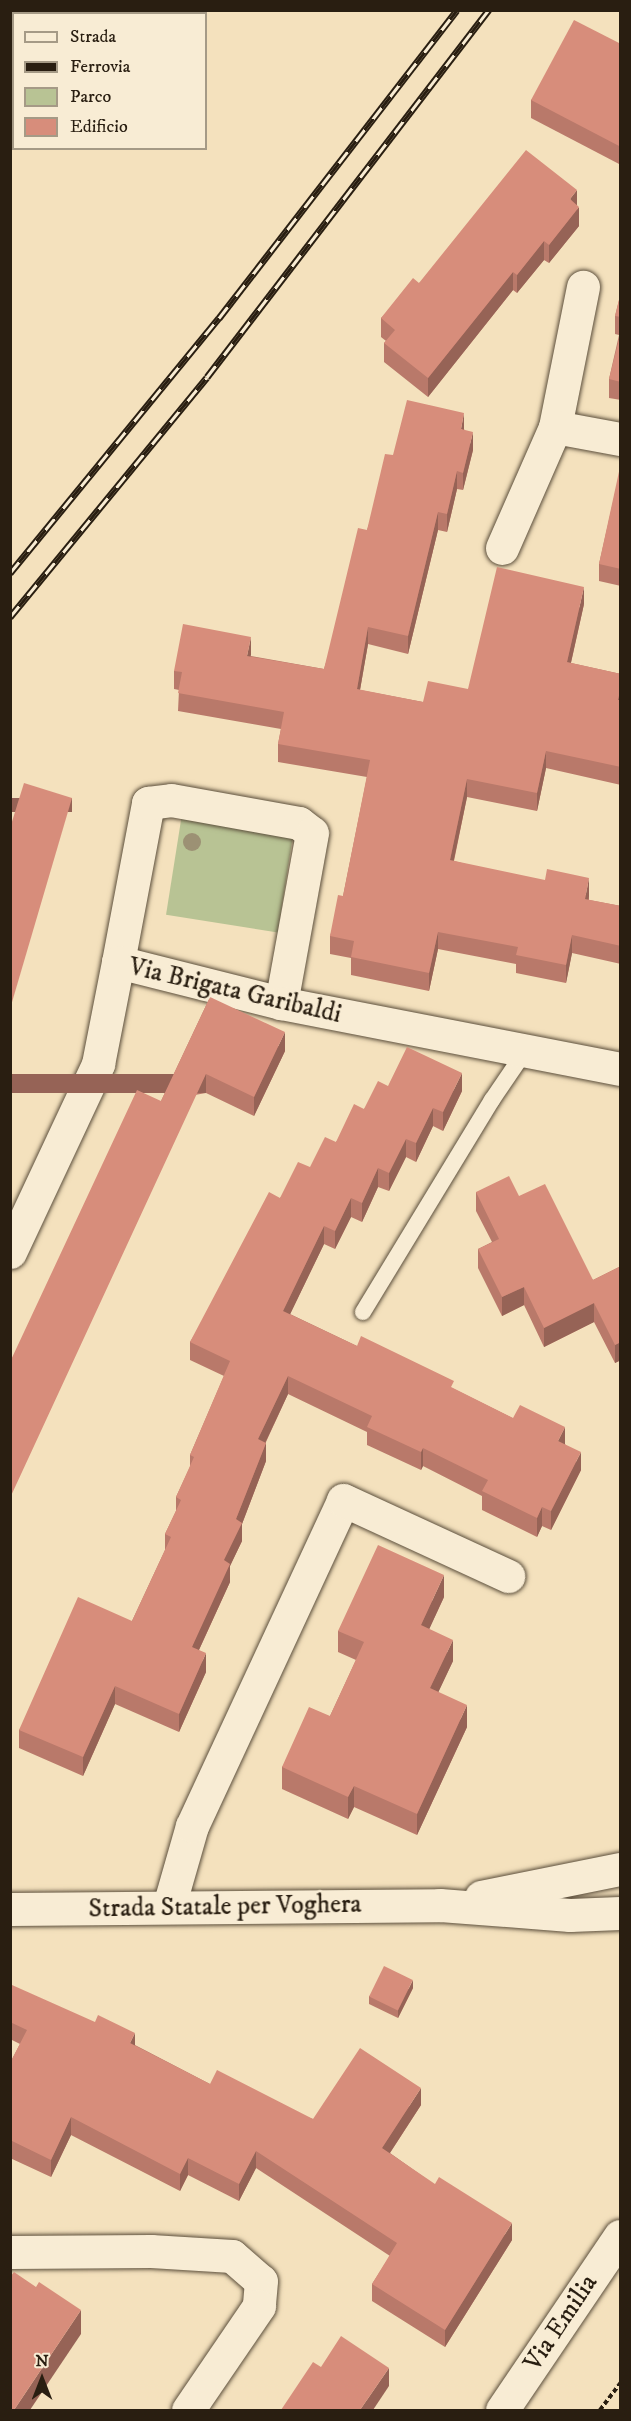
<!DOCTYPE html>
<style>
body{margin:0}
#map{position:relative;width:631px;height:2421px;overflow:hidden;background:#f4e1bd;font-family:"IM FELL DW Pica",serif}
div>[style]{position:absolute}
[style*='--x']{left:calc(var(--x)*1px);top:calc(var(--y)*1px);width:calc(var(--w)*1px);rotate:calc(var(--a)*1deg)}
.green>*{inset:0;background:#b8c394;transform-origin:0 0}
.path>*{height:4px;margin-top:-2px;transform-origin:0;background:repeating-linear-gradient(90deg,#291e11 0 4.5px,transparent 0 7.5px)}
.roads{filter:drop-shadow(0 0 2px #5c4f3c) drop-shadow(0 0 2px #5c4f3c)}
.lane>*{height:16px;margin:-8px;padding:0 8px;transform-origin:8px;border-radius:8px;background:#f8ecd4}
.street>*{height:33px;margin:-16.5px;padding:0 16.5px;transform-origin:16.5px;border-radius:16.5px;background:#f8ecd4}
.secondary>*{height:33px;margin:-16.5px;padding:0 16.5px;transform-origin:16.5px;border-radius:16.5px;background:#f8ecd4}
.rail>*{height:7px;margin-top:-3.5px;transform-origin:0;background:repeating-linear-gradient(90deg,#f8ecd4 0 14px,#291e11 0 28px);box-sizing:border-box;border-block:2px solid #291e11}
.trees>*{width:18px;height:18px;margin:-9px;border-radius:50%;background:#9c9174}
.wall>*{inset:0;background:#b9796a}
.shaded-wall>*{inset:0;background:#966356;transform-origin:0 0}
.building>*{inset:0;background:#d78d7b;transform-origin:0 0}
span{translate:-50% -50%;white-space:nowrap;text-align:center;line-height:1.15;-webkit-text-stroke:4.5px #f8ecd4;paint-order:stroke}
.street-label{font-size:26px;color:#291e11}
.frame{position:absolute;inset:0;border:12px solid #291e11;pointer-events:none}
.legend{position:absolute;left:12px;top:12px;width:195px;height:138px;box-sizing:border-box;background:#f8ecd4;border:2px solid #a59a86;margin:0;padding:8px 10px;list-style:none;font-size:18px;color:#291e11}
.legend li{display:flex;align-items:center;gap:12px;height:30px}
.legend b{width:30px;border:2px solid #a59a86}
.north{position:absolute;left:12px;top:2349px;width:60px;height:60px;-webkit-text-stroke:4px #f8ecd4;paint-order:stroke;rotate:0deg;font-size:16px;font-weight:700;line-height:24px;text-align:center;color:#291e11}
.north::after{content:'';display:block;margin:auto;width:21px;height:27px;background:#291e11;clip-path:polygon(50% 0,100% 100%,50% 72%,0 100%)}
</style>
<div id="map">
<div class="green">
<i style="left:182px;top:814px;width:113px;height:102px;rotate:9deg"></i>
</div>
<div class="path">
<i style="--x:600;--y:2410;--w:34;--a:-53"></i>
</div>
<div class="roads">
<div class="lane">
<i style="--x:363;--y:1312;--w:248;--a:-58.7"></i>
<i style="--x:492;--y:1100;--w:60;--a:-55.8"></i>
</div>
<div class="street">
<i style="--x:555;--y:427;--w:143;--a:-78.7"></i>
<i style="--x:502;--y:548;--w:132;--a:-66.3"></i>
<i style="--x:555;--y:427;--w:66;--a:10.5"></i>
<i style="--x:118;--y:962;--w:162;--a:-79.3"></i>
<i style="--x:148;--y:803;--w:23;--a:-7"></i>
<i style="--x:171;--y:800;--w:130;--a:10.2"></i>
<i style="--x:299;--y:823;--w:16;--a:38"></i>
<i style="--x:312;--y:833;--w:173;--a:100.3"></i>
<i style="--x:10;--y:1252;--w:208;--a:-64.9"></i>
<i style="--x:98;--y:1064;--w:104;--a:-78.9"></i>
<i style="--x:118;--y:962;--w:168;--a:14.1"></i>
<i style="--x:281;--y:1003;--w:345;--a:11"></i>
<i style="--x:169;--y:1906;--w:83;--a:-74"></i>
<i style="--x:192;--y:1826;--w:359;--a:-65.1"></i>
<i style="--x:343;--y:1500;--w:182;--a:24.7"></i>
<i style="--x:10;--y:2252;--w:141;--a:-0.4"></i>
<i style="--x:151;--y:2251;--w:81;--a:3.5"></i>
<i style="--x:232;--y:2256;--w:38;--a:41"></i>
<i style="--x:261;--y:2281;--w:25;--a:95"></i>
<i style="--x:259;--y:2306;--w:126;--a:124.3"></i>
</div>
<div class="secondary">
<i style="--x:481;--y:1897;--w:142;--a:-11.4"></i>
<i style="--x:10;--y:1909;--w:430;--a:-0.5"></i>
<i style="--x:440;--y:1905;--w:130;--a:4.4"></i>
<i style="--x:570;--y:1915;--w:50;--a:-2.3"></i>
<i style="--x:502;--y:2410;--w:210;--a:-55.9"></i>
</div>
</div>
<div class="rail">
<i style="--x:10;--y:573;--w:330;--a:-50.7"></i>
<i style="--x:219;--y:318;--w:389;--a:-52.3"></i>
<i style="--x:10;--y:617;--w:310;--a:-50.6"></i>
<i style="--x:207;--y:377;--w:463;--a:-52.5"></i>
</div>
<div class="trees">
<i style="left:192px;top:842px"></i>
</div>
<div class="wall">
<i style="clip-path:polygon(621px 44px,621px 165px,531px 118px,531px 100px)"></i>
<i style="clip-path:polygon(577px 205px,579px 226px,549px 263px,544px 260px,517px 293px,513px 290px,428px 397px,384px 362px,384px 343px,386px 341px,381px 337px,381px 318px,419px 283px)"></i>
<i style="clip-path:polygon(621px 292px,621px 400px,609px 398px,609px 379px,619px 335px,615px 334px,615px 316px)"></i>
<i style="clip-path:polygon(464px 429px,473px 450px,463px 490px,457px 489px,447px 532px,438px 530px,408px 654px,368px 644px,360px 690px,423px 702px,468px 689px,584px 604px,571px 663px,621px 674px,621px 785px,546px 768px,537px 811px,467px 797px,454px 861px,589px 896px,589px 900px,621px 906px,621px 964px,572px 953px,566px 983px,516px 973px,516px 964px,438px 949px,429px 991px,351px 975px,351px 958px,330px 954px,330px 936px,343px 896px,367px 777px,278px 762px,278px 744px,281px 729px,178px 711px,179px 690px,174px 689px,174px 671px,251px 656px,324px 669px,367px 530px,393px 455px)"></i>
<i style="clip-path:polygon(621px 467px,621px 586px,599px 581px,599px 564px)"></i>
<i style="clip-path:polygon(621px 990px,621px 1018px,619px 1018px,619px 1000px)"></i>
<i style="clip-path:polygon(210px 997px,285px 1051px,254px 1116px,206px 1093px,161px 1101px)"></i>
<i style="clip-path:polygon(388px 1086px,462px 1091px,443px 1131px,433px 1126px,416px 1162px,406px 1157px,389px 1191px,378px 1187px,362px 1222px,351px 1217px,335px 1249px,324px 1244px,290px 1314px,357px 1346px,454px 1389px,565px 1444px,581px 1470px,551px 1530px,542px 1526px,537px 1537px,482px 1510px,482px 1496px,423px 1466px,421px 1470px,367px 1445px,367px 1432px,288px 1394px,266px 1442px,266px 1461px,242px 1524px,242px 1541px,230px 1566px,230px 1582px,199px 1650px,206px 1672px,179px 1732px,115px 1704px,83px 1776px,19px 1748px,19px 1730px,132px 1621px,165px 1550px,165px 1534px,176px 1511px,176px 1497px,190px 1467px,190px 1455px,224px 1376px,190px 1360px,190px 1342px,280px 1198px,336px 1142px,364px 1109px)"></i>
<i style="clip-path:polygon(476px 1192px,519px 1196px,593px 1280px,621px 1266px,621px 1360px,615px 1363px,594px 1322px,544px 1347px,524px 1305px,502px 1316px,478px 1268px,478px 1249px,492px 1242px,476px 1211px)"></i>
<i style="clip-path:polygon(444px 1597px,429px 1629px,453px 1661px,438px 1692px,467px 1727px,417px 1835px,354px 1807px,348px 1819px,282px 1789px,282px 1767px,330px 1716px,356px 1660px,338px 1652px,338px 1631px)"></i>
<i style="clip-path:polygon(413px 1988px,398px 2018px,369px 2004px,369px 1996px)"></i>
<i style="clip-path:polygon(10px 1989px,135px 2045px,210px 2084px,313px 2119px,421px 2105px,390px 2153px,512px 2240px,445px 2347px,372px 2301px,372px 2284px,390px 2256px,256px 2168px,239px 2201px,188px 2175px,180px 2191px,71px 2135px,51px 2177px,10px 2158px,10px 2063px,20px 2044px,10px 2039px)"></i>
</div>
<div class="shaded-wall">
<i style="clip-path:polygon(577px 190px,577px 209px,570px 199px)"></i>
<i style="clip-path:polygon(579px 207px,579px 226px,549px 263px,549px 245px)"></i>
<i style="clip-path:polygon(544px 241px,544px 260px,517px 293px,517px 275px)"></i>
<i style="clip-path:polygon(513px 272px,513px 290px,428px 397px,428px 378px)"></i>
<i style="clip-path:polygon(464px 413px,464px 431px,461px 429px)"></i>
<i style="clip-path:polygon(473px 432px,473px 450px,463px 490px,463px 473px)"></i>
<i style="clip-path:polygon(457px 471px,457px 489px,447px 532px,447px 514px)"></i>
<i style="clip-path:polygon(438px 512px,438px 530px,408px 654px,408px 636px)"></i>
<i style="clip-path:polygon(584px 587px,584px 604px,567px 680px,567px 662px)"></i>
<i style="clip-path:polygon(368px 627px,368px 644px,357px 707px,357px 689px)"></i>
<i style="clip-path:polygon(251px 637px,251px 655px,247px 673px,247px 656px)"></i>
<i style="clip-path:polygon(621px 686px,621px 704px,618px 700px)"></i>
<i style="clip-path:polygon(546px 751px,546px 768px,537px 811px,537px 793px)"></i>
<i style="clip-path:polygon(467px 779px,467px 797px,450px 878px,450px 860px)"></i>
<i style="left:72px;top:798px;width:14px;height:220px;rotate:90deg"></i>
<i style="clip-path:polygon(589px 878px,589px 896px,585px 917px,585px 899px)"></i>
<i style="clip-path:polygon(438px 932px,438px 949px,429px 991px,429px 973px)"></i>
<i style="clip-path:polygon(572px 935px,572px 953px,566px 983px,566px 965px)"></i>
<i style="clip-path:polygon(285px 1032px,285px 1051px,254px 1116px,254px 1097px)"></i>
<i style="clip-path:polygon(462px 1073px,462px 1091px,443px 1131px,443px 1112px)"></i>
<i style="left:206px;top:1074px;width:19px;height:467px;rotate:90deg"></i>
<i style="clip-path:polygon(433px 1108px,433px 1126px,416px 1162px,416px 1143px)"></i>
<i style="clip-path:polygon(406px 1139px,406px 1157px,389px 1191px,389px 1173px)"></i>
<i style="clip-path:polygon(378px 1168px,378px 1187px,362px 1222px,362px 1203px)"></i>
<i style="clip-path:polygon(351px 1198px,351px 1217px,335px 1249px,335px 1231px)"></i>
<i style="clip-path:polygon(324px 1226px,324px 1244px,283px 1329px,283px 1311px)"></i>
<i style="clip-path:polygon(524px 1287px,524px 1305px,502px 1316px,502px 1297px)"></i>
<i style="clip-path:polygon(594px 1303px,594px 1322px,544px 1347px,544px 1328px)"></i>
<i style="clip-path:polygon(621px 1342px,621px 1360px,615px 1363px,615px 1345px)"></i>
<i style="clip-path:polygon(288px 1376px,288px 1394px,258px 1458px,258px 1439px)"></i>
<i style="clip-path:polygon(565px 1427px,565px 1446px,558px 1441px)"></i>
<i style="clip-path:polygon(266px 1443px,266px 1461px,242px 1524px,242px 1541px,230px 1566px,230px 1582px,192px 1665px,192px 1647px,236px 1519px)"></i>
<i style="clip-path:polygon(423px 1448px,423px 1466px,421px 1470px,421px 1452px)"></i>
<i style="clip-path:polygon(581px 1452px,581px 1470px,551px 1530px,551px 1511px)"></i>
<i style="clip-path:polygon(542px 1507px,542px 1526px,537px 1537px,537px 1518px)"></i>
<i style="clip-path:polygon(444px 1575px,444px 1597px,421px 1647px,421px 1625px)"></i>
<i style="clip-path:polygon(453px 1640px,453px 1661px,430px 1710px,430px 1688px)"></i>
<i style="clip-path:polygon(206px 1653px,206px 1672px,179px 1732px,179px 1714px)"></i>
<i style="clip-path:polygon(115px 1686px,115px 1704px,83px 1776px,83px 1757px)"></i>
<i style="clip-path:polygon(467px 1705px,467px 1727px,417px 1835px,417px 1814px)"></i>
<i style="clip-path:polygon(354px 1786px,354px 1807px,348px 1819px,348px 1797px)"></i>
<i style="clip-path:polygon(413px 1980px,413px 1988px,398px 2018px,398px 2010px)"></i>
<i style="clip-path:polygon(135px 2033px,135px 2050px,130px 2043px)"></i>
<i style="clip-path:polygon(421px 2088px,421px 2105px,382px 2165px,382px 2148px)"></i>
<i style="clip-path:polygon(71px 2117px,71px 2135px,51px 2177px,51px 2160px)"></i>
<i style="clip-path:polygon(256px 2151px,256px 2168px,239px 2201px,239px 2184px)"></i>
<i style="clip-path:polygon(188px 2158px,188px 2175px,180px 2191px,180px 2174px)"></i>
<i style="clip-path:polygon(512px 2223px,512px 2240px,445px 2347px,445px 2330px)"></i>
<i style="clip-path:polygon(81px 2310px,81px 2334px,30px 2410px,14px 2410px)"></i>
<i style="clip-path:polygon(389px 2368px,389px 2386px,373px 2410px,360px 2410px)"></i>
</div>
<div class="building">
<i style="clip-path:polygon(574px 20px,621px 44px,621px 147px,531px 100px)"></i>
<i style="clip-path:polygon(526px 150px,577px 190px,570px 199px,579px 207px,549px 245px,544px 241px,517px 275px,513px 272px,428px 378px,384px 343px,395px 330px,381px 318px,413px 278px,419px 283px)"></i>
<i style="clip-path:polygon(621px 292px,621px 317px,615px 316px)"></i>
<i style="clip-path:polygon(621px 331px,621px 382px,609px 379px)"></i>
<i style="clip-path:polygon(407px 400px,464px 413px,461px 429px,473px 432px,463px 473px,457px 471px,447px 514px,438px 512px,408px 636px,368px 627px,357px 689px,423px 702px,428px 681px,468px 689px,497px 567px,584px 587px,567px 662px,621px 674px,621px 686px,618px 700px,621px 700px,621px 767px,546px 751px,537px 793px,467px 779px,450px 860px,545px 880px,547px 869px,589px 878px,585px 899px,621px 906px,621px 946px,572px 935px,566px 965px,516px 955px,518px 947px,438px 932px,429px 973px,351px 957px,354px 941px,330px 936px,338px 895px,343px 896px,370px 760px,278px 744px,284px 712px,178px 693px,182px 672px,174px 671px,183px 624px,251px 637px,247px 656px,324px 669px,358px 528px,367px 530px,385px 454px,393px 455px)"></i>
<i style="clip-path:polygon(620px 467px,621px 467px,621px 569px,599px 564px)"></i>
<i style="clip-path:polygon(24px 783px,72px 798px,10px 1009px,10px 828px)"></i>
<i style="clip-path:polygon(210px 997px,285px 1032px,254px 1097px,206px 1074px,10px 1498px,10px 1362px,137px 1090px,161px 1101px)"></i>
<i style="clip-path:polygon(407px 1047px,462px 1073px,443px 1112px,433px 1108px,416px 1143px,406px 1139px,389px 1173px,378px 1168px,362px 1203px,351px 1198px,335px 1231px,324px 1226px,283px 1311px,357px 1346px,361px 1336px,454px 1381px,451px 1387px,513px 1418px,520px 1405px,565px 1427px,558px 1441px,581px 1452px,551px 1511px,542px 1507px,537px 1518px,482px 1491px,488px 1480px,423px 1448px,421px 1452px,367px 1427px,372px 1416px,288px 1376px,258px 1439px,266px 1443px,236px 1519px,242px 1523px,224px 1560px,230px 1564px,192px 1647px,206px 1653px,179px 1714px,115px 1686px,83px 1757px,19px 1730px,78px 1597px,132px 1621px,171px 1537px,165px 1534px,181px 1500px,176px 1497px,194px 1457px,190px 1455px,230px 1361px,190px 1342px,269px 1192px,280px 1198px,298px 1162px,310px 1167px,325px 1137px,336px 1142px,354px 1104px,364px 1109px,378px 1081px,388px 1086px)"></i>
<i style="clip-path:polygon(509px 1176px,519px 1196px,545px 1184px,593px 1280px,621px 1266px,621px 1342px,615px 1345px,594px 1303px,544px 1328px,524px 1287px,502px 1297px,478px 1249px,499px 1239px,476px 1192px)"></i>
<i style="clip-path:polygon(378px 1545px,444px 1575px,421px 1625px,453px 1640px,430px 1688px,467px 1705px,417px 1814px,354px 1786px,348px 1797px,282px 1767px,309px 1707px,330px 1716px,364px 1642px,338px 1631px)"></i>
<i style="left:384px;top:1966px;width:32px;height:34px;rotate:26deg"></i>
<i style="clip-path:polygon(12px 1985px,95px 2022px,98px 2015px,135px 2033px,130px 2043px,210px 2084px,217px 2070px,313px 2119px,360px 2048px,421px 2088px,382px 2148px,435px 2184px,439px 2177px,512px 2223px,445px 2330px,372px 2284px,397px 2243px,256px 2151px,239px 2184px,188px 2158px,180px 2174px,71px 2117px,51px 2160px,10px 2140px,10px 2063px,27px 2030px,10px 2022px,10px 1989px)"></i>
<i style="clip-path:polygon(14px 2272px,36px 2287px,39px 2282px,81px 2310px,14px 2410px,10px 2410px,10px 2277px)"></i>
<i style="clip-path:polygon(341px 2336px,389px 2368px,360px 2410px,281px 2410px,313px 2362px,321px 2367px)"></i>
</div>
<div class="street-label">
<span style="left:235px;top:991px;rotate:13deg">Via Brigata Garibaldi</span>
<span style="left:225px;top:1907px;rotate:-1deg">Strada Statale per Voghera</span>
<span style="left:561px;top:2323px;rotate:-56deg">Via Emilia</span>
</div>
<div class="frame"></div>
<ul class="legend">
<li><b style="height:8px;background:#f8ecd4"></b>Strada</li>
<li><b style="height:8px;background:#291e11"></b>Ferrovia</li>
<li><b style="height:16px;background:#b8c394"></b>Parco</li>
<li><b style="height:16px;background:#d78d7b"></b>Edificio</li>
</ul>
<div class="north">N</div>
</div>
